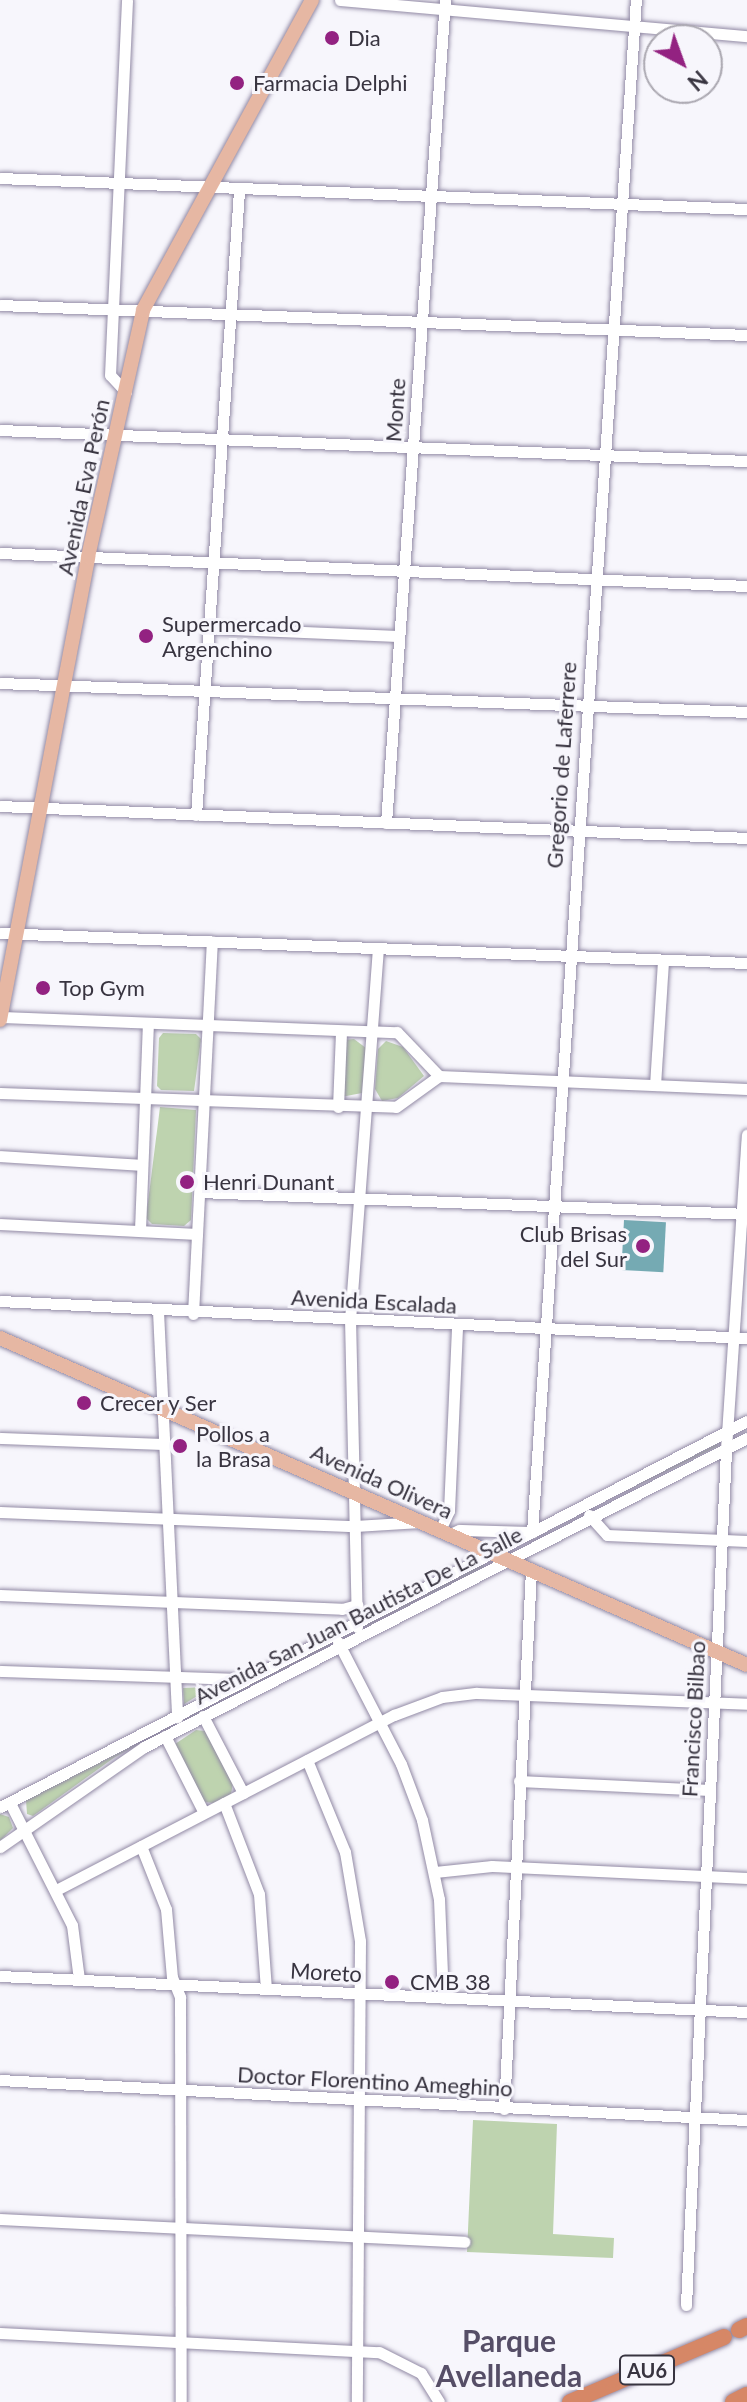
<!DOCTYPE html>
<meta charset="utf-8">
<style>
body{margin:0}
#map{position:relative;width:747px;height:2402px;overflow:hidden;background:#f7f6fc;font-family:Lato,sans-serif}
div>[style]{position:absolute}
[style*='--x']{left:calc(var(--x)*1px);top:calc(var(--y)*1px);width:calc(var(--w)*1px);rotate:calc(var(--a)*1deg)}
.green>*{inset:0;background:#bed3af}
.water>*{inset:0;background:#75aab3;transform-origin:0 0}
.roads{filter:drop-shadow(0 0 2px #928aa5) drop-shadow(0 0 2px #928aa5)}
.minor>*{height:11px;margin:-5.5px;padding:0 5.5px;transform-origin:5.5px;border-radius:5.5px;background:#fff}
.major>*{height:14px;margin:-7px;padding:0 7px;transform-origin:7px;border-radius:7px;background:#e6b7a3}
.highway>*{height:16px;margin:-8px;padding:0 8px;transform-origin:8px;border-radius:8px;background:#d68766}
.dots>*{width:22px;height:22px;translate:-50% -50%;box-sizing:border-box;border:4px solid #f7f6fc;border-radius:50%}
span{translate:-50% -50%;white-space:nowrap;text-align:center;line-height:1.15;-webkit-text-stroke:6px #f7f6fc;paint-order:stroke}
.shield-label span{padding:2px 6px;background:#f7f6fc;border:2px solid;border-radius:6px;-webkit-text-stroke-width:0}
.shield-label{font-size:20px;color:#383440;font-weight:700}
.poi-label{font-size:22px;color:#383440}
.left{translate:0 -50%;text-align:left}
.right{translate:-100% -50%;text-align:right}
.street-label{font-size:22px;color:#383440}
.district-label{font-size:30px;color:#564e67;font-weight:700}
.north{position:absolute;left:643px;top:24px;width:80px;height:80px;box-sizing:border-box;background:#f7f6fc;border:2px solid #aba8b1;border-radius:50%;rotate:139deg;font-size:22px;font-weight:700;line-height:32px;text-align:center;color:#383440}
.north::after{content:'';display:block;margin:auto;width:28px;height:36px;background:#932281;clip-path:polygon(50% 0,100% 100%,50% 72%,0 100%)}
</style>
<div id="map">
<div class="green">
<i style="clip-path:polygon(163px 1033px,196px 1034px,201px 1039px,194px 1091px,161px 1090px,157px 1086px,159px 1038px)"></i>
<i style="clip-path:polygon(354px 1039px,366px 1048px,362px 1093px,341px 1097px,343px 1040px)"></i>
<i style="clip-path:polygon(386px 1041px,403px 1047px,424px 1076px,398px 1098px,382px 1101px,375px 1089px,378px 1049px)"></i>
<i style="clip-path:polygon(160px 1107px,196px 1110px,191px 1220px,184px 1226px,152px 1224px,146px 1218px)"></i>
<i style="clip-path:polygon(717px 1444px,718px 1446px,606px 1501px)"></i>
<i style="clip-path:polygon(483px 1564px,484px 1567px,365px 1627px,364px 1626px)"></i>
<i style="clip-path:polygon(330px 1643px,331px 1645px,188px 1717px,189px 1716px)"></i>
<i style="clip-path:polygon(183px 1688px,207px 1687px,209px 1689px,184px 1704px)"></i>
<i style="clip-path:polygon(170px 1727px,115px 1757px,33px 1816px,27px 1814px,26px 1800px)"></i>
<i style="clip-path:polygon(196px 1730px,205px 1731px,233px 1783px,231px 1794px,213px 1803px,204px 1802px,175px 1744px)"></i>
<i style="clip-path:polygon(0 1814px,9px 1817px,13px 1828px,0 1841px)"></i>
<i style="clip-path:polygon(473px 2120px,557px 2124px,553px 2234px,614px 2238px,613px 2258px,467px 2252px)"></i>
</div>
<div class="water">
<i style="left:624px;top:1220px;width:42px;height:50px;rotate:3deg"></i>
</div>
<div class="roads">
<div class="minor">
<i style="--x:340;--y:0;--w:409;--a:5.1"></i>
<i style="--x:0;--y:178;--w:748;--a:2.38"></i>
<i style="--x:0;--y:305;--w:748;--a:2.3"></i>
<i style="--x:126;--y:392;--w:23;--a:-133"></i>
<i style="--x:110;--y:375;--w:375;--a:-87.4"></i>
<i style="--x:0;--y:430;--w:748;--a:2.38"></i>
<i style="--x:0;--y:553;--w:748;--a:2.53"></i>
<i style="--x:209;--y:628;--w:189;--a:2.4"></i>
<i style="--x:0;--y:683;--w:748;--a:2.22"></i>
<i style="--x:0;--y:806;--w:748;--a:2.45"></i>
<i style="--x:196;--y:815;--w:626;--a:-86.06"></i>
<i style="--x:386;--y:823;--w:825;--a:-85.9"></i>
<i style="--x:0;--y:933;--w:748;--a:2.3"></i>
<i style="--x:1;--y:1017;--w:396;--a:2.2"></i>
<i style="--x:397;--y:1032;--w:61;--a:46.3"></i>
<i style="--x:655;--y:1085;--w:125;--a:-86.3"></i>
<i style="--x:0;--y:1093;--w:396;--a:2"></i>
<i style="--x:396;--y:1107;--w:53;--a:-35.8"></i>
<i style="--x:439;--y:1076;--w:308;--a:2.4"></i>
<i style="--x:338;--y:1107;--w:76;--a:-87.7"></i>
<i style="--x:0;--y:1156;--w:142;--a:3.6"></i>
<i style="--x:200;--y:1192;--w:547;--a:2.3"></i>
<i style="--x:0;--y:1224;--w:197;--a:2.9"></i>
<i style="--x:140;--y:1230;--w:207;--a:-87.8"></i>
<i style="--x:0;--y:1301;--w:748;--a:2.84"></i>
<i style="--x:158;--y:1311;--w:407;--a:87.3"></i>
<i style="--x:193;--y:1314;--w:373;--a:-87.1"></i>
<i style="--x:0;--y:1438;--w:164;--a:2.1"></i>
<i style="--x:0;--y:1512;--w:355;--a:2.3"></i>
<i style="--x:355;--y:1526;--w:65;--a:-3.5"></i>
<i style="--x:589;--y:1515;--w:27;--a:48"></i>
<i style="--x:607;--y:1535;--w:140;--a:2.5"></i>
<i style="--x:440;--y:1530;--w:21;--a:-65"></i>
<i style="--x:449;--y:1511;--w:186;--a:-87.5"></i>
<i style="--x:450;--y:1534;--w:10;--a:-24"></i>
<i style="--x:459;--y:1530;--w:73;--a:1.6"></i>
<i style="--x:532;--y:1532;--w:1536;--a:-86.12"></i>
<i style="--x:0;--y:1595;--w:342;--a:2.3"></i>
<i style="--x:342;--y:1609;--w:16;--a:-15"></i>
<i style="--x:357;--y:1627;--w:307;--a:-91.3"></i>
<i style="--x:350;--y:1320;--w:372;--a:-85.7"></i>
<i style="--x:338;--y:1642;--w:137;--a:62.7"></i>
<i style="--x:401;--y:1764;--w:60;--a:69.4"></i>
<i style="--x:422;--y:1820;--w:81;--a:77.9"></i>
<i style="--x:439;--y:1899;--w:99;--a:87.7"></i>
<i style="--x:0;--y:1671;--w:241;--a:1.9"></i>
<i style="--x:203;--y:1716;--w:87;--a:62.5"></i>
<i style="--x:165;--y:1736;--w:86;--a:63.1"></i>
<i style="--x:307;--y:1760;--w:100;--a:67.6"></i>
<i style="--x:345;--y:1852;--w:90;--a:80.4"></i>
<i style="--x:360;--y:1941;--w:461;--a:90.4"></i>
<i style="--x:519;--y:1781;--w:191;--a:2.7"></i>
<i style="--x:10;--y:1803;--w:137;--a:63.1"></i>
<i style="--x:72;--y:1925;--w:55;--a:82.7"></i>
<i style="--x:224;--y:1803;--w:97;--a:69"></i>
<i style="--x:259;--y:1894;--w:95;--a:85.8"></i>
<i style="--x:0;--y:1807;--w:841;--a:-27.33"></i>
<i style="--x:141;--y:1846;--w:68;--a:68.4"></i>
<i style="--x:166;--y:1909;--w:68;--a:85"></i>
<i style="--x:172;--y:1977;--w:22;--a:68"></i>
<i style="--x:180;--y:1997;--w:405;--a:89.9"></i>
<i style="--x:0;--y:1847;--w:175;--a:-34.8"></i>
<i style="--x:144;--y:1747;--w:678;--a:-27.13"></i>
<i style="--x:435;--y:1872;--w:57;--a:-6"></i>
<i style="--x:492;--y:1866;--w:255;--a:2.7"></i>
<i style="--x:56;--y:1890;--w:381;--a:-27.4"></i>
<i style="--x:394;--y:1715;--w:51;--a:-20.6"></i>
<i style="--x:442;--y:1697;--w:35;--a:-7"></i>
<i style="--x:477;--y:1693;--w:270;--a:2.3"></i>
<i style="--x:0;--y:1976;--w:748;--a:2.76"></i>
<i style="--x:0;--y:2080;--w:748;--a:3.07"></i>
<i style="--x:504;--y:2109;--w:540;--a:-87.13"></i>
<i style="--x:0;--y:2219;--w:465;--a:2.8"></i>
<i style="--x:686;--y:2305;--w:857;--a:-87.32"></i>
<i style="--x:726;--y:1449;--w:315;--a:-86.2"></i>
<i style="--x:0;--y:2333;--w:379;--a:2.9"></i>
<i style="--x:379;--y:2352;--w:47;--a:26.6"></i>
<i style="--x:421;--y:2373;--w:34;--a:58"></i>
</div>
<div class="major">
<i style="--x:0;--y:1020;--w:471;--a:-79.2"></i>
<i style="--x:88;--y:557;--w:253;--a:-77.4"></i>
<i style="--x:143;--y:310;--w:353;--a:-61.4"></i>
<i style="--x:0;--y:1338;--w:815;--a:23.64"></i>
</div>
<div class="highway">
<i style="--x:739;--y:2330;--w:9;--a:-27"></i>
<i style="--x:570;--y:2402;--w:167;--a:-22.9"></i>
<i style="--x:733;--y:2402;--w:16;--a:-27"></i>
</div>
</div>
<div class="dots">
<i style="left:332px;top:38px;background:#932281"></i>
<i style="left:237px;top:83px;background:#932281"></i>
<i style="left:146px;top:636px;background:#932281"></i>
<i style="left:43px;top:988px;background:#932281"></i>
<i style="left:187px;top:1182px;background:#932281"></i>
<i style="left:643px;top:1246px;background:#932281"></i>
<i style="left:84px;top:1403px;background:#932281"></i>
<i style="left:180px;top:1446px;background:#932281"></i>
<i style="left:392px;top:1982px;background:#932281"></i>
</div>
<div class="shield-label">
<span style="left:647px;top:2370px">AU6</span>
</div>
<div class="poi-label">
<span class="left" style="left:348px;top:38px">Dia</span>
<span class="left" style="left:253px;top:83px">Farmacia Delphi</span>
<span class="left" style="left:162px;top:636px">Supermercado<br>Argenchino</span>
<span class="left" style="left:59px;top:988px">Top Gym</span>
<span class="left" style="left:203px;top:1182px">Henri Dunant</span>
<span class="right" style="left:627px;top:1246px">Club Brisas<br>del Sur</span>
<span class="left" style="left:100px;top:1403px">Crecer y Ser</span>
<span class="left" style="left:196px;top:1446px">Pollos a<br>la Brasa</span>
<span class="left" style="left:410px;top:1982px">CMB 38</span>
</div>
<div class="street-label">
<span style="left:395px;top:410px;rotate:-86deg">Monte</span>
<span style="left:83px;top:487px;rotate:-78deg">Avenida Eva Perón</span>
<span style="left:561px;top:765px;rotate:-86deg">Gregorio de Laferrere</span>
<span style="left:374px;top:1301px;rotate:3deg">Avenida Escalada</span>
<span style="left:382px;top:1481px;rotate:24deg">Avenida Olivera</span>
<span style="left:358px;top:1615px;rotate:-27deg">Avenida San Juan Bautista De La Salle</span>
<span style="left:693px;top:1719px;rotate:-87deg">Francisco Bilbao</span>
<span style="left:326px;top:1972px;rotate:3deg">Moreto</span>
<span style="left:375px;top:2081px;rotate:3deg">Doctor Florentino Ameghino</span>
</div>
<div class="district-label">
<span style="left:509px;top:2357px">Parque<br>Avellaneda</span>
</div>
<div class="north">N</div>
</div>
